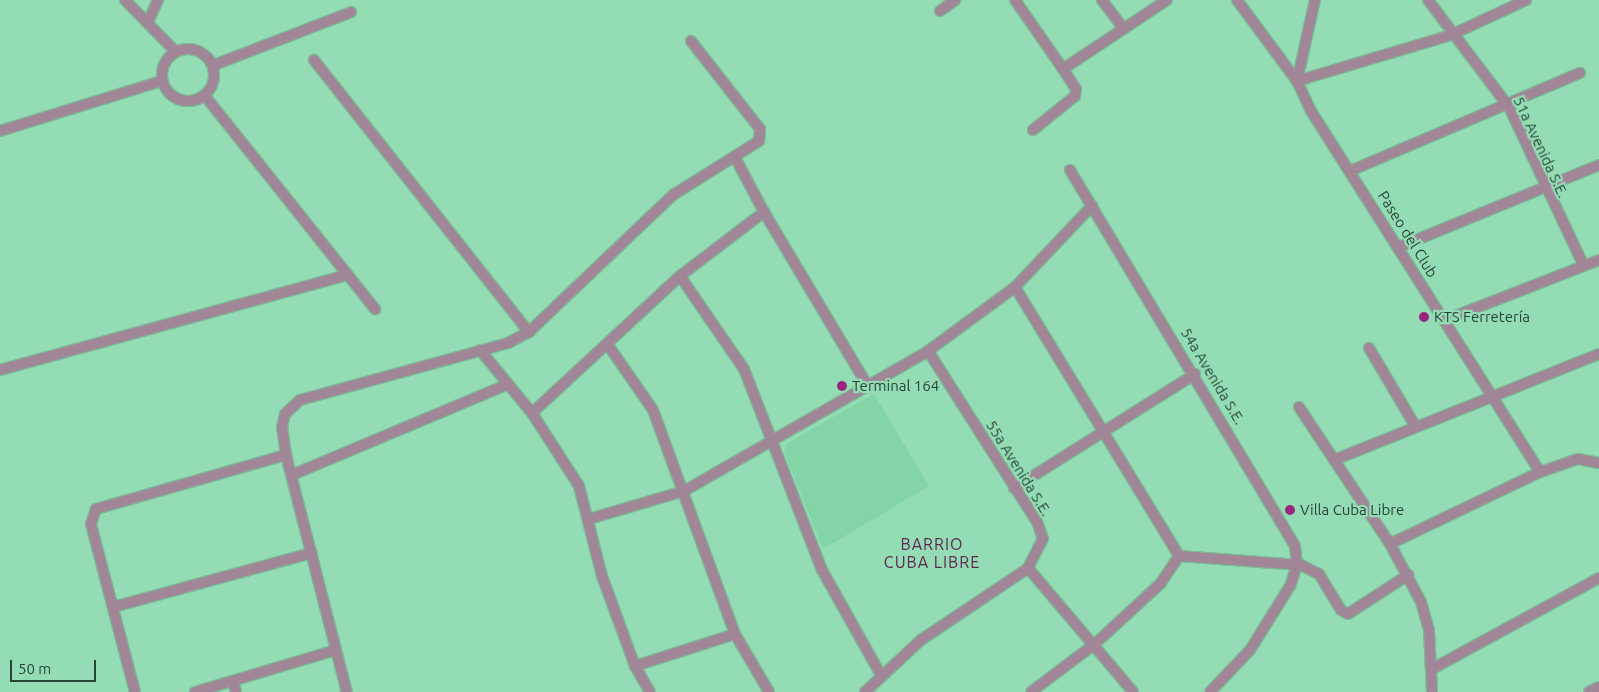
<!DOCTYPE html>
<html>
<head>
<meta charset="utf-8">
<style>
	body { margin:0 }
	#map { position:relative; width:1599px; height:692px; overflow:hidden; background:#94ddb4; font-family:Ubuntu,sans-serif }
	div>[style] { position:absolute }
	.built>* { inset:0; background:#83d4a7 }
	.roads { filter:drop-shadow(1px 0 #7cbb98) drop-shadow(-1px 0 #7cbb98) drop-shadow(0 1px #7cbb98) drop-shadow(0 -1px #7cbb98) }
	.minor>* { height:10px; margin:-5px; padding:0 5px; transform-origin:5px; border-radius:5px; background:#a18698 }
	.minor>.ring { margin:-5px; padding:0; box-sizing:content-box; background:none; border:10px solid #a18698; border-radius:50% }
	.tertiary>* { height:10px; margin:-5px; padding:0 5px; transform-origin:5px; border-radius:5px; background:#a18698 }
	.dots>* { width:14px; height:14px; translate:-50% -50%; box-sizing:border-box; border:2px solid #94ddb4; border-radius:50% }
	span { translate:-50% -50%; white-space:nowrap; text-align:center; line-height:1.15; -webkit-text-stroke:4.5px #94ddb4; paint-order:stroke }
	.street-label { font-size:15px; color:#264434 }
	.poi-label { font-size:15px; color:#264434 }
	.left { translate:0 -50%; text-align:left }
	.neighbourhood-label { font-size:16px; color:#5e254f; letter-spacing:1px }
	.scale { position:absolute; left:10px; top:660px; width:86px; height:22px; box-sizing:border-box; border:2px solid #264434; border-top:0; padding-left:6px; font-size:15px; line-height:18px; white-space:nowrap; color:#264434; -webkit-text-stroke:4px #94ddb4; paint-order:stroke }
</style>
</head>
<body>
<div id="map">
	<div class="built">
		<i style="clip-path:polygon(874px 394px,929px 486px,823px 549px,784px 452px,786px 444px)"></i>
	</div>
	<div class="roads">
		<div class="minor">
			<i style="left:125px;top:0;width:71px;rotate:45.6deg"></i>
			<i style="left:1015px;top:0;width:84px;rotate:55.2deg"></i>
			<i style="left:1102px;top:0;width:35px;rotate:53deg"></i>
			<i style="left:1237px;top:0;width:101px;rotate:53.5deg"></i>
			<i style="left:1297px;top:81px;width:161px;rotate:-16.6deg"></i>
			<i style="left:1451px;top:35px;width:83px;rotate:-25deg"></i>
			<i style="left:1428px;top:0;width:134px;rotate:52.9deg"></i>
			<i style="left:1509px;top:107px;width:174px;rotate:64.8deg"></i>
			<i style="left:940px;top:11px;width:19px;rotate:-36deg"></i>
			<i style="left:149px;top:20px;width:22px;rotate:-66deg"></i>
			<i class="ring" style="left:162px;top:49px;width:42px;height:42px"></i>
			<i style="left:314px;top:60px;width:347px;rotate:51.7deg"></i>
			<i style="left:214px;top:65px;width:147px;rotate:-21.1deg"></i>
			<i style="left:205px;top:96px;width:273px;rotate:51.4deg"></i>
			<i style="left:1033px;top:130px;width:54px;rotate:-39deg"></i>
			<i style="left:1075px;top:96px;width:7px;rotate:-82deg"></i>
			<i style="left:1076px;top:89px;width:24px;rotate:-123deg"></i>
			<i style="left:1063px;top:69px;width:125px;rotate:-33.6deg"></i>
			<i style="left:0;top:131px;width:170px;rotate:-17.2deg"></i>
			<i style="left:736px;top:159px;width:60px;rotate:62.2deg"></i>
			<i style="left:1070px;top:170px;width:438px;rotate:59.1deg"></i>
			<i style="left:1295px;top:546px;width:19px;rotate:84deg"></i>
			<i style="left:1297px;top:565px;width:22px;rotate:108deg"></i>
			<i style="left:1290px;top:586px;width:75px;rotate:122deg"></i>
			<i style="left:1250px;top:650px;width:58px;rotate:133.6deg"></i>
			<i style="left:1350px;top:171px;width:250px;rotate:-23.1deg"></i>
			<i style="left:1399px;top:247px;width:216px;rotate:-22.3deg"></i>
			<i style="left:680px;top:276px;width:113px;rotate:55.5deg"></i>
			<i style="left:744px;top:369px;width:216px;rotate:68.8deg"></i>
			<i style="left:822px;top:570px;width:120px;rotate:60.7deg"></i>
			<i style="left:1015px;top:287px;width:315px;rotate:58.6deg"></i>
			<i style="left:1179px;top:556px;width:32px;rotate:124deg"></i>
			<i style="left:1161px;top:583px;width:88px;rotate:137.3deg"></i>
			<i style="left:1096px;top:643px;width:81px;rotate:143deg"></i>
			<i style="left:1445px;top:320px;width:165px;rotate:-21.3deg"></i>
			<i style="left:608px;top:345px;width:79px;rotate:55.3deg"></i>
			<i style="left:653px;top:410px;width:239px;rotate:69.9deg"></i>
			<i style="left:735px;top:634px;width:67px;rotate:59.6deg"></i>
			<i style="left:1369px;top:348px;width:92px;rotate:59.3deg"></i>
			<i style="left:480px;top:350px;width:82px;rotate:50.5deg"></i>
			<i style="left:532px;top:413px;width:87px;rotate:57.2deg"></i>
			<i style="left:579px;top:486px;width:93px;rotate:75.7deg"></i>
			<i style="left:602px;top:576px;width:96px;rotate:69.9deg"></i>
			<i style="left:635px;top:666px;width:30px;rotate:60deg"></i>
			<i style="left:0;top:370px;width:360px;rotate:-15.3deg"></i>
			<i style="left:1299px;top:407px;width:164px;rotate:56.4deg"></i>
			<i style="left:532px;top:413px;width:202px;rotate:-42.8deg"></i>
			<i style="left:680px;top:276px;width:106px;rotate:-37.3deg"></i>
			<i style="left:764px;top:212px;width:201px;rotate:59.2deg"></i>
			<i style="left:286px;top:455px;width:245px;rotate:75.6deg"></i>
			<i style="left:1334px;top:460px;width:285px;rotate:-21.8deg"></i>
			<i style="left:1540px;top:472px;width:40px;rotate:-18.9deg"></i>
			<i style="left:1578px;top:459px;width:21px;rotate:11deg"></i>
			<i style="left:292px;top:475px;width:234px;rotate:-22.8deg"></i>
			<i style="left:1014px;top:488px;width:214px;rotate:-32.2deg"></i>
			<i style="left:589px;top:519px;width:99px;rotate:-16.4deg"></i>
			<i style="left:684px;top:491px;width:281px;rotate:-29.8deg"></i>
			<i style="left:928px;top:351px;width:108px;rotate:-36.3deg"></i>
			<i style="left:1015px;top:287px;width:112px;rotate:-46.5deg"></i>
			<i style="left:1179px;top:556px;width:122px;rotate:4.2deg"></i>
			<i style="left:1301px;top:565px;width:20px;rotate:27deg"></i>
			<i style="left:1319px;top:574px;width:42px;rotate:58.6deg"></i>
			<i style="left:1341px;top:610px;width:8px;rotate:30deg"></i>
			<i style="left:1348px;top:614px;width:72px;rotate:-33deg"></i>
			<i style="left:1028px;top:568px;width:162px;rotate:49.7deg"></i>
			<i style="left:113px;top:607px;width:206px;rotate:-15.2deg"></i>
			<i style="left:635px;top:666px;width:105px;rotate:-17.7deg"></i>
			<i style="left:1432px;top:669px;width:190px;rotate:-28.6deg"></i>
			<i style="left:233px;top:682px;width:10px;rotate:73deg"></i>
			<i style="left:135px;top:692px;width:174px;rotate:-104.7deg"></i>
			<i style="left:91px;top:524px;width:16px;rotate:-72deg"></i>
			<i style="left:96px;top:509px;width:198px;rotate:-15.9deg"></i>
			<i style="left:286px;top:455px;width:28px;rotate:-98deg"></i>
			<i style="left:282px;top:427px;width:13px;rotate:-77deg"></i>
			<i style="left:285px;top:414px;width:21px;rotate:-43deg"></i>
			<i style="left:300px;top:400px;width:216px;rotate:-15.3deg"></i>
			<i style="left:508px;top:343px;width:24px;rotate:-28deg"></i>
			<i style="left:529px;top:332px;width:199px;rotate:-43.6deg"></i>
			<i style="left:673px;top:195px;width:102px;rotate:-32.1deg"></i>
			<i style="left:759px;top:141px;width:12px;rotate:-85deg"></i>
			<i style="left:760px;top:129px;width:112px;rotate:-128.1deg"></i>
			<i style="left:195px;top:692px;width:147px;rotate:-16.6deg"></i>
			<i style="left:865px;top:692px;width:76px;rotate:-42.9deg"></i>
			<i style="left:921px;top:640px;width:129px;rotate:-33.9deg"></i>
			<i style="left:1028px;top:568px;width:33px;rotate:-63deg"></i>
			<i style="left:1043px;top:539px;width:18px;rotate:-109deg"></i>
			<i style="left:1037px;top:522px;width:203px;rotate:-122.5deg"></i>
			<i style="left:1589px;top:692px;width:11px;rotate:-27deg"></i>
		</div>
		<div class="tertiary">
			<i style="left:1315px;top:0;width:83px;rotate:102.5deg"></i>
			<i style="left:1297px;top:81px;width:33px;rotate:65deg"></i>
			<i style="left:1311px;top:111px;width:428px;rotate:57.6deg"></i>
			<i style="left:1540px;top:472px;width:166px;rotate:154.4deg"></i>
			<i style="left:1390px;top:544px;width:66px;rotate:61.9deg"></i>
			<i style="left:1421px;top:602px;width:29px;rotate:74deg"></i>
			<i style="left:1429px;top:630px;width:62px;rotate:87.2deg"></i>
		</div>
	</div>
	<div class="dots">
		<i style="left:1424px;top:317px;background:#9a2580"></i>
		<i style="left:842px;top:386px;background:#9a2580"></i>
		<i style="left:1290px;top:510px;background:#9a2580"></i>
	</div>
	<div class="street-label">
		<span style="left:1541px;top:147px;rotate:65deg">51a Avenida S.E.</span>
		<span style="left:1408px;top:234px;rotate:58deg">Paseo del Club</span>
		<span style="left:1213px;top:376px;rotate:59deg">54a Avenida S.E.</span>
		<span style="left:1019px;top:468px;rotate:58deg">55a Avenida S.E.</span>
	</div>
	<div class="poi-label">
		<span class="left" style="left:1434px;top:317px">KTS Ferretería</span>
		<span class="left" style="left:852px;top:386px">Terminal 164</span>
		<span class="left" style="left:1300px;top:510px">Villa Cuba Libre</span>
	</div>
	<div class="neighbourhood-label">
		<span style="left:932px;top:553px">BARRIO<br>CUBA LIBRE</span>
	</div>
	<div class="scale">50 m</div>
</div>
</body>
</html>
